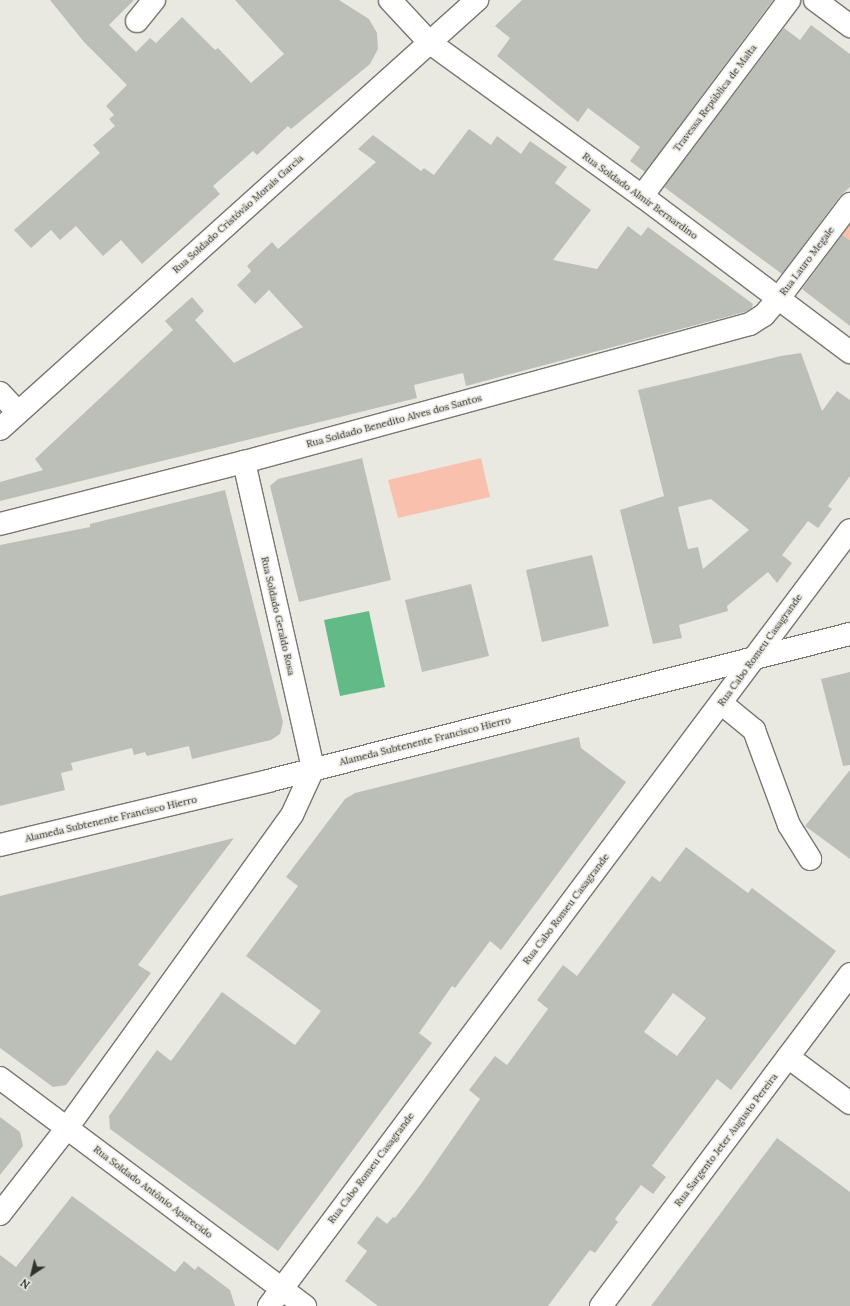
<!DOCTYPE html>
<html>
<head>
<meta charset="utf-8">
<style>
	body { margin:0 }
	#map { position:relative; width:850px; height:1306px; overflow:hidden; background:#eae9e1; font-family:Lora,serif }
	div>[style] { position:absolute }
	.green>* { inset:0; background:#f9c0ae }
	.water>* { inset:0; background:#62bb86 }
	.building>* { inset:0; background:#bcbfb8 }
	.roads { filter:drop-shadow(1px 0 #787770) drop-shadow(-1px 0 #787770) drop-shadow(0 1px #787770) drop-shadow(0 -1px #787770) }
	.minor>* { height:22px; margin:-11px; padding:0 11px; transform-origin:11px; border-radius:11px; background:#fff }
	span { translate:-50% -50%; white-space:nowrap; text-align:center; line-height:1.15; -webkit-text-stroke:3px #eae9e1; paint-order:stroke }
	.street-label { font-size:10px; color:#31302d }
	.north { position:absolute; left:12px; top:1254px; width:40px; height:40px; -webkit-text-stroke:3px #eae9e1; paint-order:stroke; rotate:215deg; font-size:11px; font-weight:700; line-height:16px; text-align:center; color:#31302d }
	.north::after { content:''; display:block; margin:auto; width:14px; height:18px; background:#31302d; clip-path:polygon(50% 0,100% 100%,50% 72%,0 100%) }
</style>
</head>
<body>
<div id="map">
	<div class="green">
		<i style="clip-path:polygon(850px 224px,850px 240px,842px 235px)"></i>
		<i style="clip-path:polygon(481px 458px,490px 497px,398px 518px,388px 480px)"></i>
	</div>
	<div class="water">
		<i style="clip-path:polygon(369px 611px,385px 687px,340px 696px,324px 620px)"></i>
	</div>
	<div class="building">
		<i style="clip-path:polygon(50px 0,134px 0,109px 25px,136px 52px,150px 38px,156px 43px,182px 17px,215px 50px,218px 48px,251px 83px,284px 54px,235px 0,339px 0,369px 19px,377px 33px,378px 49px,370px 64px,291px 129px,288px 126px,257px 155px,253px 151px,213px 186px,220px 194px,142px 264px,121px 240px,103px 256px,76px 226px,60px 240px,51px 230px,31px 248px,14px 230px,100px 153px,93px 145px,115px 126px,109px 119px,114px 115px,106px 106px,127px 85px,84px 42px)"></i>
		<i style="clip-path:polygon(522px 0,773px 0,645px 172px,630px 161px,640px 147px,588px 108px,578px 122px,497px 56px,510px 38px,495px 26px)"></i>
		<i style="clip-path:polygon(811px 25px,850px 54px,850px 187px,840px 196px,782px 274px,664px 187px,784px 28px,800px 40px)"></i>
		<i style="clip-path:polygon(469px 129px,491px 145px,497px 136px,521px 154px,530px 141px,567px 167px,555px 183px,591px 210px,553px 260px,597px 269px,628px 226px,641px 236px,648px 227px,753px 304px,752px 308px,745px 312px,466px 386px,463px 373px,414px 385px,417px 398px,0 501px,0 482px,43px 470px,35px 459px,173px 330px,165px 321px,192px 297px,204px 311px,195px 320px,234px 363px,303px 327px,269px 290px,255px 304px,237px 285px,251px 271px,247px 266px,272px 242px,278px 249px,376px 162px,358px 149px,373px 135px,421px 171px,424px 168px,434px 175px)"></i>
		<i style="clip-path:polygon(842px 235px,850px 240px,850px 326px,802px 289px)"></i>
		<i style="clip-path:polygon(evenodd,801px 353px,822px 411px,837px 391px,850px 400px,850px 476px,828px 506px,832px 509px,818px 528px,808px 521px,782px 555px,792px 563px,777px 583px,768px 572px,727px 606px,728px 611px,679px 625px,682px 638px,653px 644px,620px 510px,664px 496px,638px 390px,781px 356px,801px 353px,711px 499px,749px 530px,703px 569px,698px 547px,688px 549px,678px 507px,711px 499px)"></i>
		<i style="clip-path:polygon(362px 458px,391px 580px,299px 602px,270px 486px,278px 479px)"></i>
		<i style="clip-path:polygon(225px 490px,283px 722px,280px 734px,271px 740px,192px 759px,189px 746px,147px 756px,145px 752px,134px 755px,132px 748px,71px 763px,73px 770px,61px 773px,65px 790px,0 806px,0 545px,90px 527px,90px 524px)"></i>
		<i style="clip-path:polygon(592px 555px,609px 626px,542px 642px,526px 570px)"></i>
		<i style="clip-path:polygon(471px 584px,489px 656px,422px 672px,405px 600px)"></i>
		<i style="clip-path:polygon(850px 672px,850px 765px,843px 766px,821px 679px)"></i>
		<i style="clip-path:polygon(579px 737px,581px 748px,626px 782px,501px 950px,490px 941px,455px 988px,452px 986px,419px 1033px,432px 1043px,278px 1251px,110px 1129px,109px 1116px,157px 1050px,171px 1061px,222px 992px,295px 1045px,321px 1011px,246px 956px,298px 886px,286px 877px,345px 799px,355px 793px)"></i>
		<i style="clip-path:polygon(850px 770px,850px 859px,805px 826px)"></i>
		<i style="clip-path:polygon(234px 838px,138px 965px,151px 973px,66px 1085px,53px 1087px,0 1048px,0 896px)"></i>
		<i style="clip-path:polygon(evenodd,686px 847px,748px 893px,752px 888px,836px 951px,731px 1090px,717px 1079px,652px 1166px,666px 1177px,653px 1194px,641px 1185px,615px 1219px,618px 1222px,595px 1253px,590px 1250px,548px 1306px,378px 1306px,345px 1281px,367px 1251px,357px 1243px,377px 1216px,387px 1224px,393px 1217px,395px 1218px,421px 1184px,480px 1099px,469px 1090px,495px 1056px,507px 1065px,548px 1009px,537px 1000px,563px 965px,577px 976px,652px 876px,660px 882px,686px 847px,673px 993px,706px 1018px,677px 1056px,644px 1032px,673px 993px)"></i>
		<i style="clip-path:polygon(0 1117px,20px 1132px,23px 1146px,0 1175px)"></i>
		<i style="clip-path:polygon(777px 1138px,850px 1192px,850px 1306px,651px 1306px)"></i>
		<i style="clip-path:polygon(72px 1196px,175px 1272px,184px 1261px,195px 1270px,198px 1266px,230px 1290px,235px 1306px,0 1306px,0 1255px,16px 1267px)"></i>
	</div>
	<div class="roads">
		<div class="minor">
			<i style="left:390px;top:0;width:57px;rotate:47.1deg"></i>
			<i style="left:429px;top:42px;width:263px;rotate:35.9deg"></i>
			<i style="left:642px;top:196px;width:260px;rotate:36.9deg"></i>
			<i style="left:815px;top:0;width:44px;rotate:36.6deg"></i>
			<i style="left:137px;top:21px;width:27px;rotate:-51deg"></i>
			<i style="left:642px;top:196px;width:245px;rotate:-53.1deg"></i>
			<i style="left:0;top:393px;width:26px;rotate:47deg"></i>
			<i style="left:0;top:429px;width:642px;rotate:-41.97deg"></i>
			<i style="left:244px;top:462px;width:315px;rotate:77.3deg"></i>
			<i style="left:0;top:524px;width:252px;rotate:-14.3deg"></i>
			<i style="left:244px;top:462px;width:524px;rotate:-15.26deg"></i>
			<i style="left:750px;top:324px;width:17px;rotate:-33deg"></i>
			<i style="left:764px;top:315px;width:23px;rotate:-49deg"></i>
			<i style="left:779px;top:298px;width:118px;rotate:-52.9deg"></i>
			<i style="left:721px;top:703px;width:43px;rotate:39.3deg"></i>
			<i style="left:754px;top:730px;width:101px;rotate:69.8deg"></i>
			<i style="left:789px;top:825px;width:40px;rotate:58deg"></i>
			<i style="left:0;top:845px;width:276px;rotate:-13.4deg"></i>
			<i style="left:268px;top:781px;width:600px;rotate:-14.18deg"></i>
			<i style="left:788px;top:1057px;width:77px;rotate:36.6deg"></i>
			<i style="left:0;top:1078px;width:381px;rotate:36.8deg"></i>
			<i style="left:0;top:1214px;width:109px;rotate:-52.1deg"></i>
			<i style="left:67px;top:1128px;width:385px;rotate:-54.3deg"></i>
			<i style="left:292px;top:815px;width:51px;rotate:-65.5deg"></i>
			<i style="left:269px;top:1306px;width:969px;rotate:-53.18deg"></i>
			<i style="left:601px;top:1306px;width:415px;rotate:-53.1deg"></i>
		</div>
	</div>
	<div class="street-label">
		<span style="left:715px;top:98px;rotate:-53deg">Travessa República de Malta</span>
		<span style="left:640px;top:196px;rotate:36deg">Rua Soldado Almir Bernardino</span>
		<span style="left:238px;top:214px;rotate:-42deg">Rua Soldado Cristóvão Morais Garcia</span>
		<span style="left:807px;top:261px;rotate:-53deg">Rua Lauro Megale</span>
		<span style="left:394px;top:421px;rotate:-15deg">Rua Soldado Benedito Alves dos Santos</span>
		<span style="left:278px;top:616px;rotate:77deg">Rua Soldado Geraldo Rosa</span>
		<span style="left:760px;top:650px;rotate:-54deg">Rua Cabo Romeu Casagrande</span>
		<span style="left:425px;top:741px;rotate:-14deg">Alameda Subtenente Francisco Hierro</span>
		<span style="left:111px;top:819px;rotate:-13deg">Alameda Subtenente Francisco Hierro</span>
		<span style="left:566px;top:909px;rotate:-53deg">Rua Cabo Romeu Casagrande</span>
		<span style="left:726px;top:1140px;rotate:-53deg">Rua Sargento Jeter Augusto Pereira</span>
		<span style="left:371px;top:1168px;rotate:-53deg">Rua Cabo Romeu Casagrande</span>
		<span style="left:153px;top:1192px;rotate:37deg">Rua Soldado Antônio Aparecido</span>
	</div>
	<div class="north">N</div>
</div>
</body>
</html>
